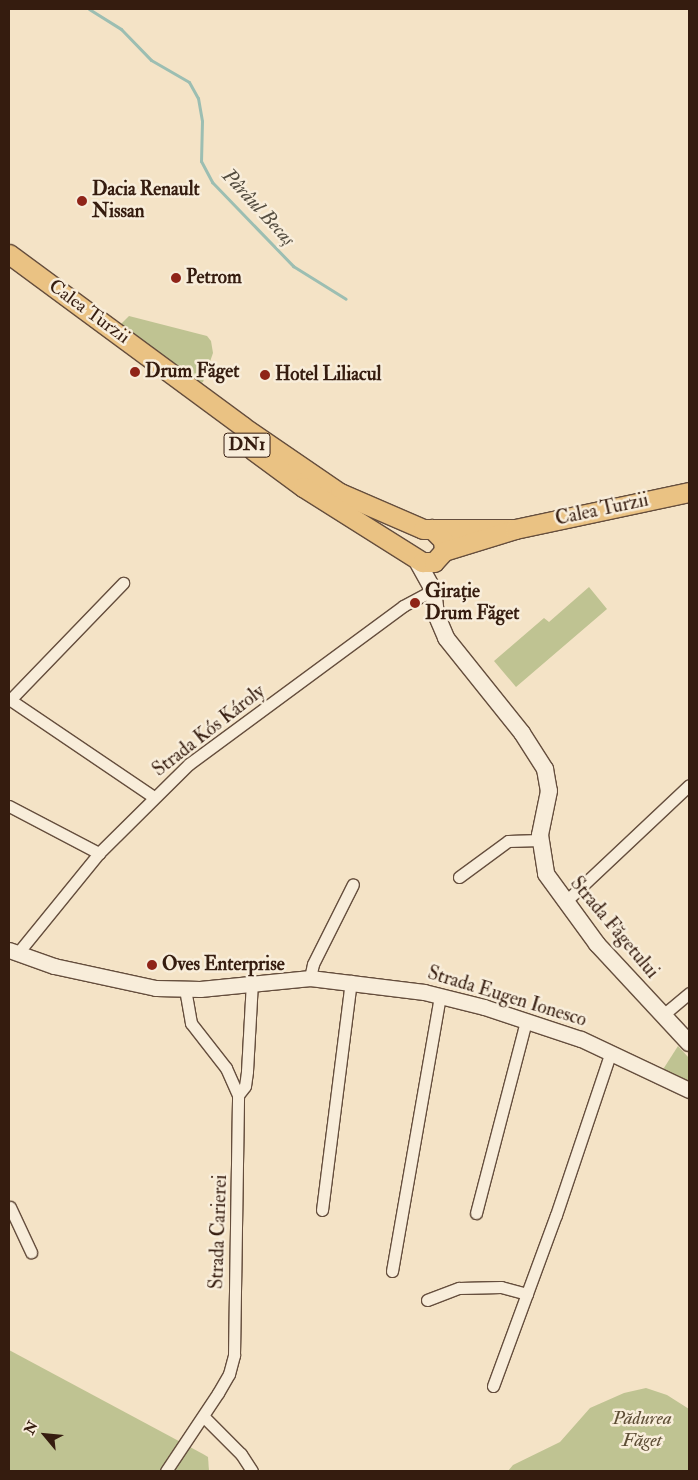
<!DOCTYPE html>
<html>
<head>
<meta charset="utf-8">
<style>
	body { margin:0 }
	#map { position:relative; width:698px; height:1480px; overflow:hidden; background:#f4e3c6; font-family:"IM FELL Double Pica",serif }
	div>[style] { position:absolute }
	.green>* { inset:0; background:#bfc392 }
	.stream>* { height:3px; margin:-1.5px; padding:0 1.5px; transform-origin:1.5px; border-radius:1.5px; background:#9cbeb2 }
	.roads { filter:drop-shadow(1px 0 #654e3d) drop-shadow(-1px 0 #654e3d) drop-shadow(0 1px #654e3d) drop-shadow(0 -1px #654e3d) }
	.minor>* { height:11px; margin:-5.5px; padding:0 5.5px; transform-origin:5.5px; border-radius:5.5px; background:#f8edda }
	.tertiary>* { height:15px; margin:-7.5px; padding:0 7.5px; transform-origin:7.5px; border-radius:7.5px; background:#f8edda }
	.secondary>* { height:16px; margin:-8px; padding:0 8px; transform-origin:8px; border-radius:8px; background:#f8edda }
	.primary>* { height:19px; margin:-9.5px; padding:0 9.5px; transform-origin:9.5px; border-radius:9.5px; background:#eac283 }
	.dots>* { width:14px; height:14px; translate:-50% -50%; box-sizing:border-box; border:2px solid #f8edda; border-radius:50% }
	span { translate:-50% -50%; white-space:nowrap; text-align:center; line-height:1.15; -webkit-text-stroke:5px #f8edda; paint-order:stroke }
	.shield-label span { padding:1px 4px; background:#f8edda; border:1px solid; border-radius:4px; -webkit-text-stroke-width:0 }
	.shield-label { font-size:18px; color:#351c0f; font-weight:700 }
	.poi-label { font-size:19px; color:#351c0f; font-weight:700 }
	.left { translate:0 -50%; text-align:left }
	.street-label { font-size:19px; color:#351c0f }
	.park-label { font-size:19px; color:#5e4e36; font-style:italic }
	.water-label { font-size:20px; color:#544d40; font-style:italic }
	.frame { position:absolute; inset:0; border:10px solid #351c0f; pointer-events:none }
	.north { position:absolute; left:20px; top:1410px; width:50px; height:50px; -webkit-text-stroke:4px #f8edda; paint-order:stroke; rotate:298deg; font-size:14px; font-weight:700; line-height:20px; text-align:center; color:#351c0f }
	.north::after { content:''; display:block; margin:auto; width:18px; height:22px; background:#351c0f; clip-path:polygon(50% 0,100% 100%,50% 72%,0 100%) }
</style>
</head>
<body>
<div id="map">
	<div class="green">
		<i style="clip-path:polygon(129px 316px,207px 336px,211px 341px,213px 353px,203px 382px,200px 384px,121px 328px,121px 324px)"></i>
		<i style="clip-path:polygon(589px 587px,607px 609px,516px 687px,494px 661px,544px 618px,549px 622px)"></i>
		<i style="clip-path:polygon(678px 1046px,689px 1058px,689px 1087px,662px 1071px)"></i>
		<i style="clip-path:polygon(9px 1350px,203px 1454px,208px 1457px,209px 1471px,9px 1471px)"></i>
		<i style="clip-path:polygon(646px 1388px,667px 1395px,689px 1409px,689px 1471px,508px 1471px,513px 1465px,560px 1442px,590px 1408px,624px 1393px)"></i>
	</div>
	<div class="stream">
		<i style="left:89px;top:9px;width:38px;rotate:32deg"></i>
		<i style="left:121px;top:29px;width:43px;rotate:45.9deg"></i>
		<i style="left:151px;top:60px;width:44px;rotate:30.1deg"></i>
		<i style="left:189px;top:82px;width:18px;rotate:61deg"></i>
		<i style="left:198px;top:98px;width:23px;rotate:80deg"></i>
		<i style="left:202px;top:121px;width:40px;rotate:91.4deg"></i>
		<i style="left:201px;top:161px;width:24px;rotate:62deg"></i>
		<i style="left:212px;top:182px;width:117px;rotate:46deg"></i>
		<i style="left:293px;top:266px;width:62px;rotate:31.9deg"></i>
	</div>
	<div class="roads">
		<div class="minor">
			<i style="left:9px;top:699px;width:175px;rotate:34.1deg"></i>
			<i style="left:10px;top:700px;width:163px;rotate:-46deg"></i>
			<i style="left:9px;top:806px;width:102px;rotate:27.6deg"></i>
			<i style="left:459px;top:877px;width:61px;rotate:-36.3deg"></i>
			<i style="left:508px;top:841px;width:32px;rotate:-2deg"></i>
			<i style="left:565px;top:902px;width:170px;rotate:-43.3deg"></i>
			<i style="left:17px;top:954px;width:130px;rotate:-50.9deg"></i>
			<i style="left:99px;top:853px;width:127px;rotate:-44.7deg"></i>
			<i style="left:189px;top:764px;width:266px;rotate:-36.4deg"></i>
			<i style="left:403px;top:606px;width:34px;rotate:-28deg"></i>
			<i style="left:310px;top:978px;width:14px;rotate:-78deg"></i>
			<i style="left:313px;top:964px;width:89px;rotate:-63.4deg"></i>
			<i style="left:663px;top:1015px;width:34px;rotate:-40deg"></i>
			<i style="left:238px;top:1095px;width:11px;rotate:-52deg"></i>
			<i style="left:245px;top:1086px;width:15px;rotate:-82deg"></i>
			<i style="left:247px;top:1071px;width:89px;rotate:-86.8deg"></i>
			<i style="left:10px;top:1207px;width:50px;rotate:65deg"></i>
			<i style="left:322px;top:1210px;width:231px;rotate:-82.8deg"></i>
			<i style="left:476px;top:1213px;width:198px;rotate:-75.4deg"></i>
			<i style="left:392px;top:1271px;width:280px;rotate:-80.1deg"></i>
			<i style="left:427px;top:1300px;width:34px;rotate:-21deg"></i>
			<i style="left:459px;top:1288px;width:42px;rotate:-1.4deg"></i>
			<i style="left:501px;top:1287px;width:27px;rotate:15deg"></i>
			<i style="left:493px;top:1386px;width:182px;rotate:-69.8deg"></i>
			<i style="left:556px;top:1215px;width:172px;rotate:-71.4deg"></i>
			<i style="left:204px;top:1417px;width:52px;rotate:45deg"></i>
			<i style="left:241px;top:1454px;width:20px;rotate:57deg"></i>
			<i style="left:166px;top:1471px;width:94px;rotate:-56.3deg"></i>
			<i style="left:218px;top:1393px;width:22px;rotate:-60deg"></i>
			<i style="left:229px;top:1374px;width:20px;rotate:-75deg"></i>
			<i style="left:234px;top:1355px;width:260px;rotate:-89.1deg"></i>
			<i style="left:238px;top:1095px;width:30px;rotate:-114deg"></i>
			<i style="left:226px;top:1068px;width:57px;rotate:-127.9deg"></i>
			<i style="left:191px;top:1023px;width:34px;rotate:-100deg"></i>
		</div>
		<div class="tertiary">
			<i style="left:9px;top:950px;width:48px;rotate:19.6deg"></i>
			<i style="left:54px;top:966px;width:104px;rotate:12.2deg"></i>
			<i style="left:156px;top:988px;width:44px;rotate:1.3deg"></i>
			<i style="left:200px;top:989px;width:111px;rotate:-5.7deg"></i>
			<i style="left:310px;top:978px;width:115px;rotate:7deg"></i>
			<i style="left:424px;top:992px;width:62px;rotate:14deg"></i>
			<i style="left:484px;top:1007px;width:102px;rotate:18.3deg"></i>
			<i style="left:581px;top:1039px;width:119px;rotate:25.3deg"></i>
		</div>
		<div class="secondary">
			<i style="left:416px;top:559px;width:35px;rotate:61deg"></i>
			<i style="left:433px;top:590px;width:24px;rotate:83deg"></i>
			<i style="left:436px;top:614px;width:26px;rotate:67deg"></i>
			<i style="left:446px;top:638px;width:122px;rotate:51.3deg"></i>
			<i style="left:522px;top:733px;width:43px;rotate:57.4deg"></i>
			<i style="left:545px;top:769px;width:22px;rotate:80deg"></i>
			<i style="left:549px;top:791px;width:45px;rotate:101.6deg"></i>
			<i style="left:540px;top:835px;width:39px;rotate:81deg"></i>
			<i style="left:546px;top:874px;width:87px;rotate:53.9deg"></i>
			<i style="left:597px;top:944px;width:135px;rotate:47.1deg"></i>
		</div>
		<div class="primary">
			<i style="left:9px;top:254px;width:290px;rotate:36.4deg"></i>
			<i style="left:242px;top:426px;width:119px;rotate:34.4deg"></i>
			<i style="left:340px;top:493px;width:90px;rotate:23.4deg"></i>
			<i style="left:423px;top:529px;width:92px"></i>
			<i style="left:253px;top:450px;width:62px;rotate:36.5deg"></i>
			<i style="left:303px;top:487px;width:141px;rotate:32.2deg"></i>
			<i style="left:422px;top:562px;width:12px"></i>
			<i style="left:434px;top:562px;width:15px;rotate:-48deg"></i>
			<i style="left:444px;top:551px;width:11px;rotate:-95deg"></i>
			<i style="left:443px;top:540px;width:16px;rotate:-135deg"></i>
			<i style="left:444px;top:551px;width:74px;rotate:-17.2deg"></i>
			<i style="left:515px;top:529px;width:178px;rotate:-12deg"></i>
		</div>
	</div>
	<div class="dots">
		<i style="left:82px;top:201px;background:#8f2418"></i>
		<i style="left:176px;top:278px;background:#8f2418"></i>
		<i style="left:135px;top:372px;background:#8f2418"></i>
		<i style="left:265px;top:375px;background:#8f2418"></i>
		<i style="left:415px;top:603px;background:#8f2418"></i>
		<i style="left:152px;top:965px;background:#8f2418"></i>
	</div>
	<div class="shield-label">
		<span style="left:247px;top:445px">DN1</span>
	</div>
	<div class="poi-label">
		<span class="left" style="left:92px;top:201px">Dacia Renault<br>Nissan</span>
		<span class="left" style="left:186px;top:278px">Petrom</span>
		<span class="left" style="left:145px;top:372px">Drum Făget</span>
		<span class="left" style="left:275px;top:375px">Hotel Liliacul</span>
		<span class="left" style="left:425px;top:603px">Girație<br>Drum Făget</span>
		<span class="left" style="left:162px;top:965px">Oves Enterprise</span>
	</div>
	<div class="street-label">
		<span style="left:89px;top:312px;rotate:36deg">Calea Turzii</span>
		<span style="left:602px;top:510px;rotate:-12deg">Calea Turzii</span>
		<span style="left:209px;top:731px;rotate:-38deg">Strada Kós Károly</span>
		<span style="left:614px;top:928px;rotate:50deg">Strada Făgetului</span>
		<span style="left:507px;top:997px;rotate:17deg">Strada Eugen Ionesco</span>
		<span style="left:219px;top:1232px;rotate:-88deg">Strada Carierei</span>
	</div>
	<div class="park-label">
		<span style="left:642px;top:1430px">Pădurea<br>Făget</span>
	</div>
	<div class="water-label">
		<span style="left:259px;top:207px;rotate:47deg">Pârâul Becaș</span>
	</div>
	<div class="frame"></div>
	<div class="north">N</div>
</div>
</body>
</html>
